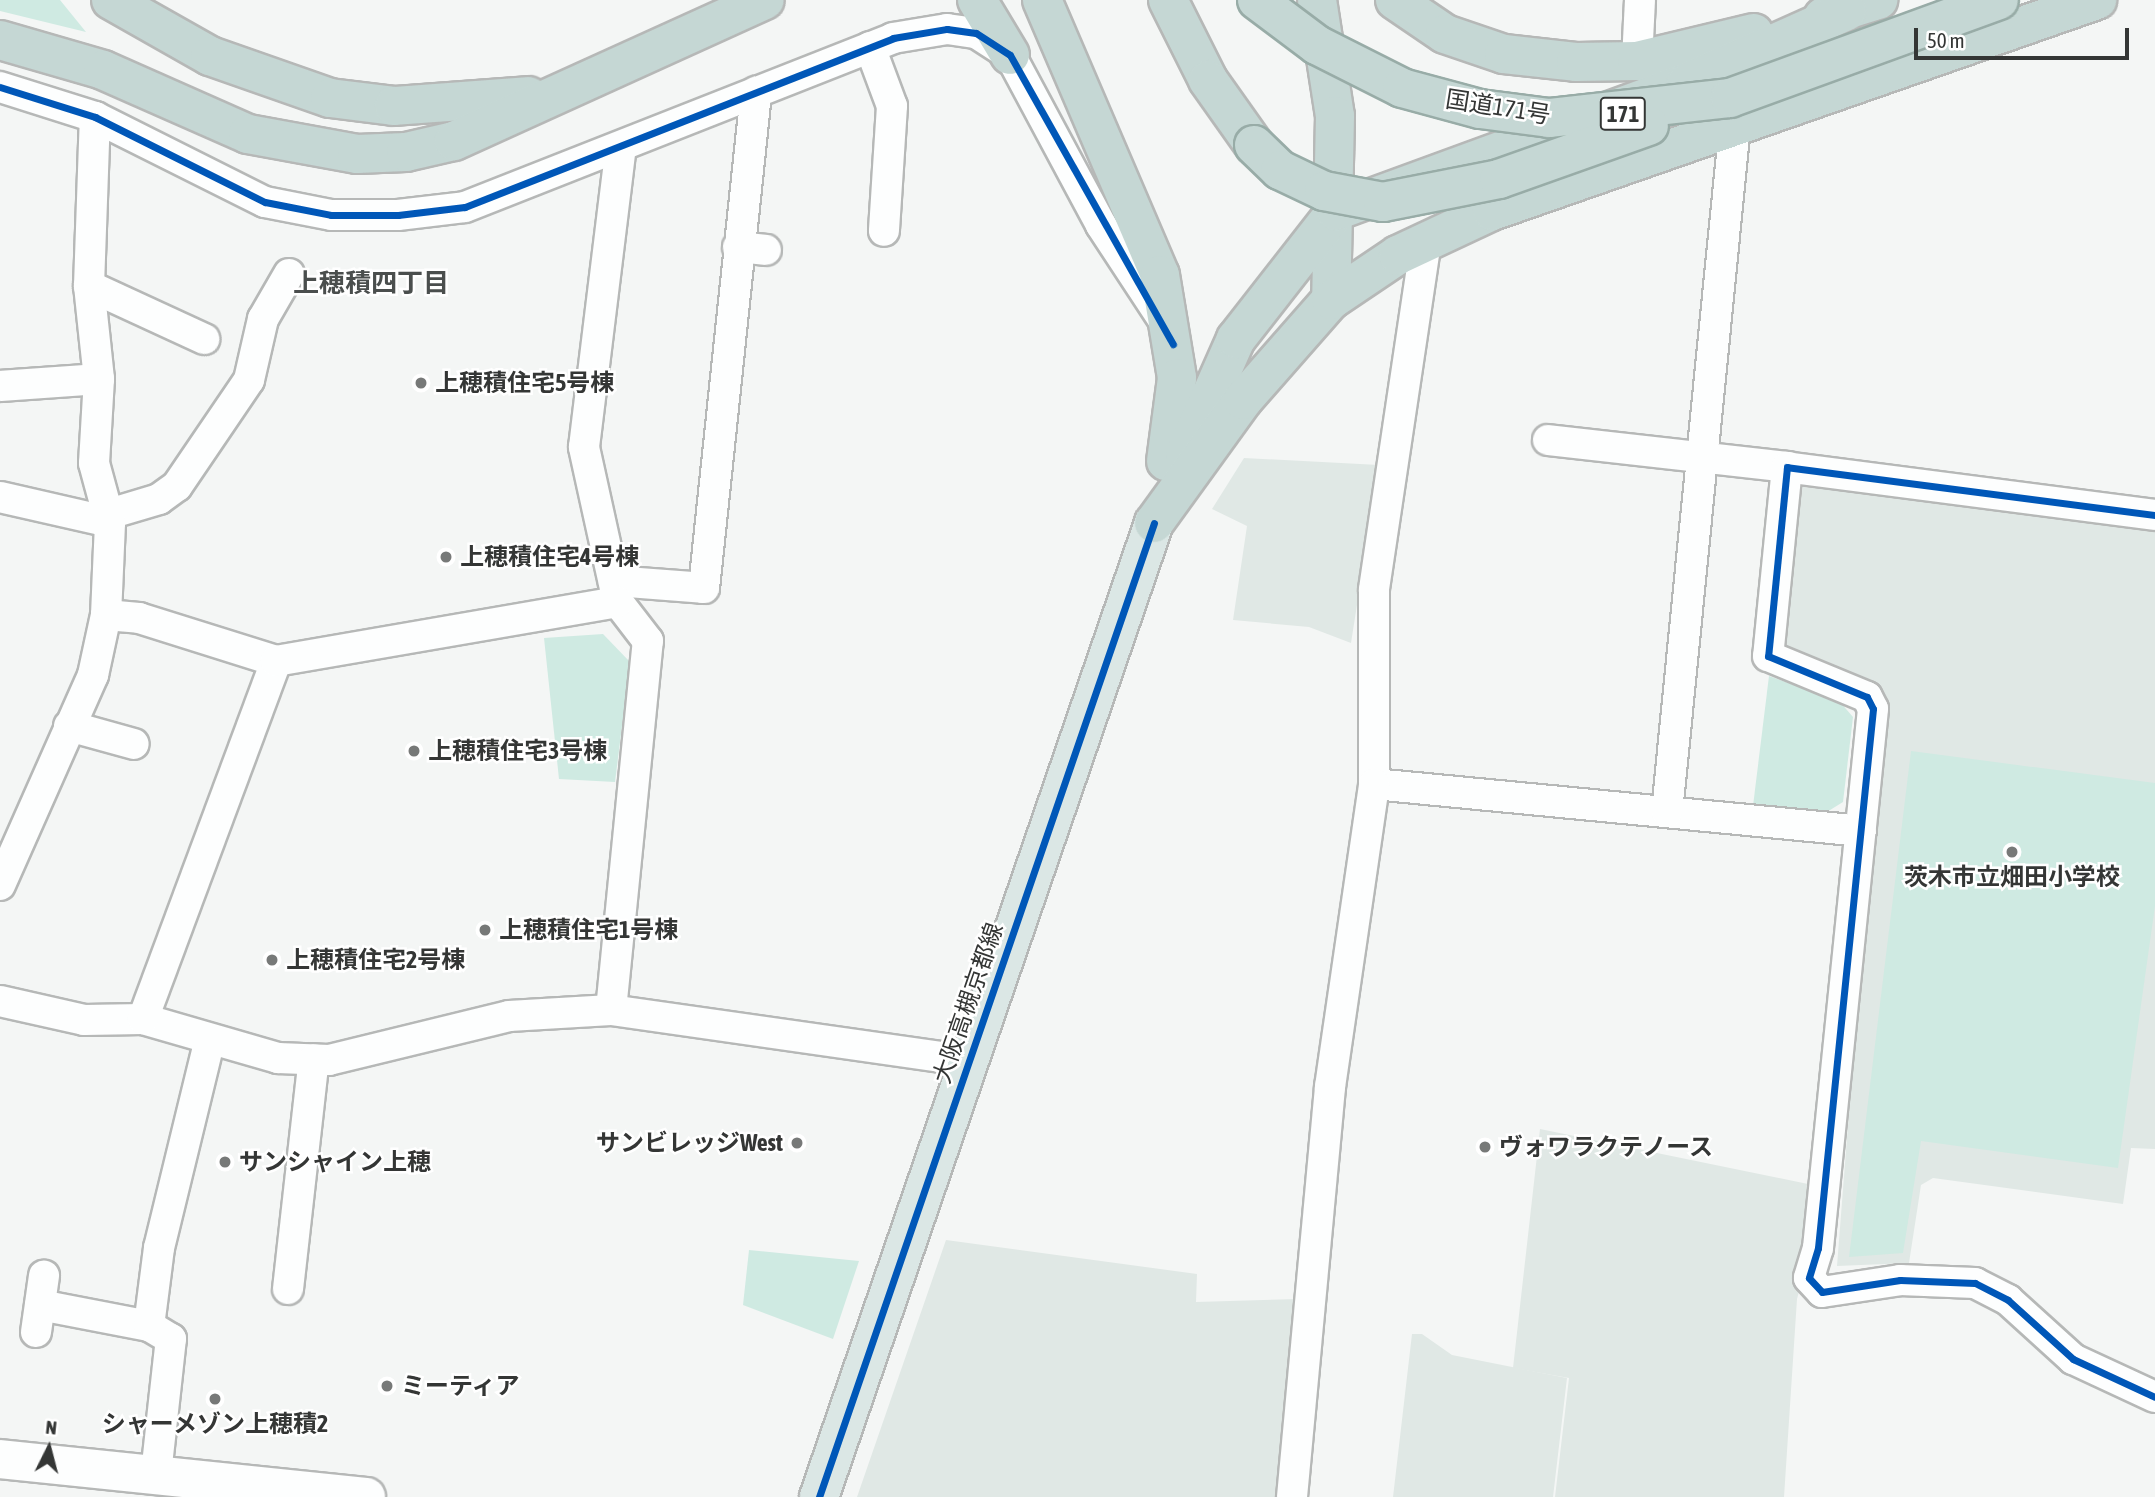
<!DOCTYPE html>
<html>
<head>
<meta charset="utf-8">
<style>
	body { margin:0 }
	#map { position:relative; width:2155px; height:1497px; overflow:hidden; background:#f4f6f5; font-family:"Asap Condensed","Noto Sans JP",sans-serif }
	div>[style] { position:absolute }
	.built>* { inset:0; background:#e0e8e5 }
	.green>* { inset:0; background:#cfeae2 }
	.roads { filter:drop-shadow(2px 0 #b6b8b7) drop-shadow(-2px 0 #b6b8b7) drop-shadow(0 2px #b6b8b7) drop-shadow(0 -2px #b6b8b7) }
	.street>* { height:30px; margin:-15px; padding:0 15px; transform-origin:15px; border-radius:15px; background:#fdfefe }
	.secondary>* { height:38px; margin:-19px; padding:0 19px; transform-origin:19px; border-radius:19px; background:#fdfefe }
	.primary>* { height:38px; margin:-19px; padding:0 19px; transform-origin:19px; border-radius:19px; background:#dbe7e5 }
	.highway>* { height:38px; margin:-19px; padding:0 19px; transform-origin:19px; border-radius:19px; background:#c5d7d4 }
	.bridges { filter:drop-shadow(2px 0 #98aca7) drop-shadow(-2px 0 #98aca7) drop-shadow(0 2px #98aca7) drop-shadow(0 -2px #98aca7) }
	.highway-bridge>* { height:38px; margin:-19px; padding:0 19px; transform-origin:19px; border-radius:19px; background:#c5d7d4 }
	.cycleway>* { height:7px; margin:-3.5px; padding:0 3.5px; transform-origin:3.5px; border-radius:3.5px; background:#0057b8 }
	.dots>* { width:19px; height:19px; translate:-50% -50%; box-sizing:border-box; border:4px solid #fff; border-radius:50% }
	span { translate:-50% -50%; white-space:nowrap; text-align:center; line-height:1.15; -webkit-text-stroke:5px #fff; paint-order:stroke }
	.shield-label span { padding:2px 5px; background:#fff; border:2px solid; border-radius:5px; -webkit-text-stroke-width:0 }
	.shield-label { font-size:23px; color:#343635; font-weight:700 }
	.street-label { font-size:24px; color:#343635 }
	.poi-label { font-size:24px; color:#343635; font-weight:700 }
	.left { translate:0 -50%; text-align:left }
	.right { translate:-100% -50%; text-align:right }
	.neighbourhood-label { font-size:26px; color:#4a4e4d; font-weight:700 }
	.north { position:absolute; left:14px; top:1413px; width:70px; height:70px; -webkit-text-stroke:5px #fff; paint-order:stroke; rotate:6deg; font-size:19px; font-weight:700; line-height:28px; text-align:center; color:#343635 }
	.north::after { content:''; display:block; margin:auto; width:24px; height:32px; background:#343635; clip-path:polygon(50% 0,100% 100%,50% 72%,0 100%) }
	.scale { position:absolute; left:1914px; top:28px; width:215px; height:32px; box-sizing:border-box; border:4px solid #343635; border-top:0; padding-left:9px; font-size:21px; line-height:24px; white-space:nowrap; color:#343635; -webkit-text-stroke:5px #fff; paint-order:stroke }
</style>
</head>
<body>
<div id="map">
	<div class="built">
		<i style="clip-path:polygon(1244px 458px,1379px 465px,1351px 643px,1309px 627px,1233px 620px,1247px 526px,1212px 509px)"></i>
		<i style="clip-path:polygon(1810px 478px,2155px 523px,2155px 1149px,2131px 1148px,2123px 1204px,1933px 1178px,1921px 1185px,1909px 1263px,1837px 1266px,1881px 703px,1780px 649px,1797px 486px)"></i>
		<i style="clip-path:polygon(1540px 1129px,1808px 1184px,1816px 1228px,1797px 1299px,1784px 1497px,1555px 1497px,1569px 1378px,1513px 1368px)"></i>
		<i style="clip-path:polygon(946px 1240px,1197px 1274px,1196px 1302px,1298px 1299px,1282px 1497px,857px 1497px)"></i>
		<i style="clip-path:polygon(1412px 1334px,1422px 1334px,1452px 1355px,1567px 1378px,1553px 1497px,1393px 1497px)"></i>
	</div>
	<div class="green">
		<i style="clip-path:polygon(0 0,60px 0,86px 32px,0 11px)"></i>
		<i style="clip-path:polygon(603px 634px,630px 662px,615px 782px,559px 779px,544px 638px)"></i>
		<i style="clip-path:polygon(1769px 676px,1840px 702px,1853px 717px,1843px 802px,1822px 815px,1753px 806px)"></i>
		<i style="clip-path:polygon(1911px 751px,2155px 783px,2155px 906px,2118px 1168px,1921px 1141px,1903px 1253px,1849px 1257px)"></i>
		<i style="clip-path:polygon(749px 1250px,859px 1261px,833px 1339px,743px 1305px)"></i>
	</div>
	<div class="roads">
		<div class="street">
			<i style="left:870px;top:47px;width:63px;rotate:69.6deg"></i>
			<i style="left:892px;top:106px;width:125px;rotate:93.7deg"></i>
			<i style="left:1637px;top:61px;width:61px;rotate:-87.2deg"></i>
			<i style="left:0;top:87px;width:100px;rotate:17.5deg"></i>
			<i style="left:95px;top:117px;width:190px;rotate:26.6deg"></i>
			<i style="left:265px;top:202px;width:67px;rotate:11.1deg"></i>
			<i style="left:331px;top:215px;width:67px"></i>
			<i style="left:398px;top:215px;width:67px;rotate:-6.8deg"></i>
			<i style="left:465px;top:207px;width:460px;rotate:-21.5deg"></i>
			<i style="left:893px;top:38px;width:55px;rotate:-9.5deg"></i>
			<i style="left:947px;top:29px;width:29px;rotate:8deg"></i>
			<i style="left:976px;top:33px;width:40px;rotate:32.9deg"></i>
			<i style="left:1010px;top:55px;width:193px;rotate:61.8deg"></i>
			<i style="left:1101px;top:225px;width:111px;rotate:56.7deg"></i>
			<i style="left:1426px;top:241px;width:353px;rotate:98.5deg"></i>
			<i style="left:1374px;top:590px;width:194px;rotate:90deg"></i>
			<i style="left:1374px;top:784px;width:489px;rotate:5.5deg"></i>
			<i style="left:738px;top:247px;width:28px;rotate:6deg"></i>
			<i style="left:89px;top:286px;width:127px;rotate:24.7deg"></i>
			<i style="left:0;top:386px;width:99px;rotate:-4deg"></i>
			<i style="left:1548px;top:440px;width:241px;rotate:6.4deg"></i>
			<i style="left:0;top:497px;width:113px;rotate:12.8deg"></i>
			<i style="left:109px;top:514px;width:52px;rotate:-16.7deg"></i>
			<i style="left:159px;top:499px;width:22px;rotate:-36deg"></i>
			<i style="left:177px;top:486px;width:128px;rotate:-55.8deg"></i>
			<i style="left:249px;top:380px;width:63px;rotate:-77.1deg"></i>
			<i style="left:263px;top:319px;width:52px;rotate:-60deg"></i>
			<i style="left:2155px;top:515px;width:371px;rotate:-172.6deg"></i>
			<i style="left:1787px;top:467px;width:190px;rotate:95.7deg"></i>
			<i style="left:1768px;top:656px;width:107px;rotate:22.5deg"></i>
			<i style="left:1867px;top:697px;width:13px;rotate:63deg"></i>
			<i style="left:1873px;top:709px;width:542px;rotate:95.83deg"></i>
			<i style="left:1818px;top:1248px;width:31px;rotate:107deg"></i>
			<i style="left:1809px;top:1278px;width:19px;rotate:47deg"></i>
			<i style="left:1822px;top:1292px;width:79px;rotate:-8.7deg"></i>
			<i style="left:1900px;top:1280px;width:75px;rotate:2.3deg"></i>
			<i style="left:1975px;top:1283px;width:37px;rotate:27deg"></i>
			<i style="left:2008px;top:1300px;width:88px;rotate:42.2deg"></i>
			<i style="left:2073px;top:1359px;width:90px;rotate:24.9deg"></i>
			<i style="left:614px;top:581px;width:90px;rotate:4.4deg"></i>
			<i style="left:704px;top:588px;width:499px;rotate:-84deg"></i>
			<i style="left:106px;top:615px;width:33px;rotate:5deg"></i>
			<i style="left:139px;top:618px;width:144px;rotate:17.4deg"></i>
			<i style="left:69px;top:726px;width:67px;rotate:15.5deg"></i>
			<i style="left:1667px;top:812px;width:690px;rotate:-84.35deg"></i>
			<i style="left:0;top:885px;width:230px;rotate:-66.1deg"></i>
			<i style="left:93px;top:675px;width:61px;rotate:-77.8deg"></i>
			<i style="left:106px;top:615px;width:93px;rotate:-87.5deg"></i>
			<i style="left:110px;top:522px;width:61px;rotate:-105.2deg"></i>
			<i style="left:94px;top:463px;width:84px;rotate:-86.6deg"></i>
			<i style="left:99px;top:379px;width:94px;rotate:-96.1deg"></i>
			<i style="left:89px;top:286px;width:169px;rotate:-88deg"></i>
			<i style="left:0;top:1001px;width:86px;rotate:12.7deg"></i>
			<i style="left:84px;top:1020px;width:59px;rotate:-1deg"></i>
			<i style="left:143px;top:1019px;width:141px;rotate:16.1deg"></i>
			<i style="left:278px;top:1058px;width:51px;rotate:2.2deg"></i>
			<i style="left:329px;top:1060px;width:185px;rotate:-13.7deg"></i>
			<i style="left:509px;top:1016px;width:102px;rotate:-3.4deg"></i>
			<i style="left:611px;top:1010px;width:361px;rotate:8.1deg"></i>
			<i style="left:611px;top:1010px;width:371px;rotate:-84.3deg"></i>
			<i style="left:648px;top:641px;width:49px;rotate:-127.6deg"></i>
			<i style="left:618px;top:602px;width:159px;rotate:-102.4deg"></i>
			<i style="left:584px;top:447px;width:302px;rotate:-83deg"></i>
			<i style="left:143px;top:1019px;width:382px;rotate:-69.6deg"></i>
			<i style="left:276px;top:661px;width:347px;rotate:-9.8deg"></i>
			<i style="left:288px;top:1289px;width:231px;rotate:-83.6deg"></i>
			<i style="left:40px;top:1305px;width:111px;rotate:10.9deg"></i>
			<i style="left:36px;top:1332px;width:57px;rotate:-81.9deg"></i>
			<i style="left:156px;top:1474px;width:136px;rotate:-83.7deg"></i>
			<i style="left:171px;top:1339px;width:26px;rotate:-149deg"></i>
			<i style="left:149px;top:1326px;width:79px;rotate:-82.7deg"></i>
			<i style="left:159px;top:1248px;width:211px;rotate:-76.3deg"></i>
			<i style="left:1292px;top:1497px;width:412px;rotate:-84.7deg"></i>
			<i style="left:1330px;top:1087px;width:306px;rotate:-81.7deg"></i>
		</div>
		<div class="secondary">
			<i style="left:0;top:1459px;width:368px;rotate:5.9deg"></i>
		</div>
		<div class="primary">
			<i style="left:819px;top:1497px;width:1030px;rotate:-71.02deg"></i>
		</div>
		<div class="highway">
			<i style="left:111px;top:0;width:114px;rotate:29.5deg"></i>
			<i style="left:210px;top:56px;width:127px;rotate:19.3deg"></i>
			<i style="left:330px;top:98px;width:64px;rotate:7.1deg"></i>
			<i style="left:394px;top:106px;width:135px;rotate:-4.2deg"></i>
			<i style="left:977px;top:0;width:64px;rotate:59deg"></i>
			<i style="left:1042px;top:0;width:299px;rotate:66.8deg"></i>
			<i style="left:1160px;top:275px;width:104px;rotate:80.6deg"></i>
			<i style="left:1177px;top:378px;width:84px;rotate:97.5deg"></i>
			<i style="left:1168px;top:0;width:89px;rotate:63.4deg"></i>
			<i style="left:1208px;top:80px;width:80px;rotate:54.7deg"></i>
			<i style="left:1317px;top:0;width:117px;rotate:81.2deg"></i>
			<i style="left:1335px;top:116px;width:184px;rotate:91.2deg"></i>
			<i style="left:1395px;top:0;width:60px;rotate:34.2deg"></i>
			<i style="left:1445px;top:34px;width:62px;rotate:18.7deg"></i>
			<i style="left:1504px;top:54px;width:72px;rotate:6.3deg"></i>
			<i style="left:1576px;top:62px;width:61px;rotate:-0.9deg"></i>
			<i style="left:1637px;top:61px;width:120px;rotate:-13.5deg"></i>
			<i style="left:1823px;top:17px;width:58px;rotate:-17.2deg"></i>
			<i style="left:0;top:40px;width:107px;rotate:16.2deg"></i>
			<i style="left:103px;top:70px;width:158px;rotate:23.8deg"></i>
			<i style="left:248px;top:134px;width:111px;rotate:10.4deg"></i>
			<i style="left:357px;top:154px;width:49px;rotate:-2.3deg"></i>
			<i style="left:406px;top:152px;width:49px;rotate:-12.9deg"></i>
			<i style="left:454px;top:141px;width:341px;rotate:-24.4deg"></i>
			<i style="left:1185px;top:454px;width:126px;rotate:-66.1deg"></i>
			<i style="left:1236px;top:339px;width:162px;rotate:-52deg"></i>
			<i style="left:1336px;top:211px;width:373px;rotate:-20.1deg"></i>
			<i style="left:1686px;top:83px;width:176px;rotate:-24.1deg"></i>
			<i style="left:1154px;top:523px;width:152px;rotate:-54.1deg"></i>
			<i style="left:1243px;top:400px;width:133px;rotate:-48.7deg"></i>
			<i style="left:1331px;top:300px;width:81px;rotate:-33.9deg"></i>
			<i style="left:1398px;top:255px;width:104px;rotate:-25.1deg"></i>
			<i style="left:1492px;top:211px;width:641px;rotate:-19.23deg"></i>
		</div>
	</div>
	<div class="bridges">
		<div class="highway-bridge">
			<i style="left:1257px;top:0;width:75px;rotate:36.9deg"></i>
			<i style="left:1317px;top:45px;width:95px;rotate:26.8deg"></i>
			<i style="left:1402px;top:88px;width:81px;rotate:15.1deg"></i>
			<i style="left:1480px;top:109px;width:70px;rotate:7.4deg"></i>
			<i style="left:1549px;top:118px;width:182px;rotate:-6.3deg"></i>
			<i style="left:1730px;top:98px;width:286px;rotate:-20deg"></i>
			<i style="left:1254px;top:145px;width:36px;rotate:44deg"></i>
			<i style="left:1280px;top:170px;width:49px;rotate:25.5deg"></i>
			<i style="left:1324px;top:191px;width:60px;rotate:10.6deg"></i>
			<i style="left:1383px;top:202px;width:118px;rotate:-11.2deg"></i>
			<i style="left:1499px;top:179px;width:159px;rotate:-19.5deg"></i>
		</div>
	</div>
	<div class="cycleway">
		<i style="left:0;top:87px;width:100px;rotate:17.5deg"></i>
		<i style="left:95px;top:117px;width:190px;rotate:26.6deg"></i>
		<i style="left:265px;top:202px;width:67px;rotate:11.1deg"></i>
		<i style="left:331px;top:215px;width:67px"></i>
		<i style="left:398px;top:215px;width:67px;rotate:-6.8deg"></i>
		<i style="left:465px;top:207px;width:460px;rotate:-21.5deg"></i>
		<i style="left:893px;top:38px;width:55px;rotate:-9.5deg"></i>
		<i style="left:947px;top:29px;width:29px;rotate:8deg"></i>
		<i style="left:976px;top:33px;width:40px;rotate:32.9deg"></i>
		<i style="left:1010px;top:55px;width:332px;rotate:60.6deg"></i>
		<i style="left:2155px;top:515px;width:371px;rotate:-172.6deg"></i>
		<i style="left:1787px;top:467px;width:190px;rotate:95.7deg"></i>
		<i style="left:1768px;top:656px;width:107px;rotate:22.5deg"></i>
		<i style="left:1867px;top:697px;width:13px;rotate:63deg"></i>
		<i style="left:1873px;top:709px;width:542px;rotate:95.83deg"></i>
		<i style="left:1818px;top:1248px;width:31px;rotate:107deg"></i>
		<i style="left:1809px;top:1278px;width:19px;rotate:47deg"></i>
		<i style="left:1822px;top:1292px;width:79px;rotate:-8.7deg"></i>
		<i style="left:1900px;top:1280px;width:75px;rotate:2.3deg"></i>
		<i style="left:1975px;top:1283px;width:37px;rotate:27deg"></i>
		<i style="left:2008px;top:1300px;width:88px;rotate:42.2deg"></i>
		<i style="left:2073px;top:1359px;width:90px;rotate:24.9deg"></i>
		<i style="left:819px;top:1497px;width:1030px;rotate:-71.02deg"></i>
	</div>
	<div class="dots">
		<i style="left:421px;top:383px;background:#777978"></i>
		<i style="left:446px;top:557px;background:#777978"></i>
		<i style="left:414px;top:751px;background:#777978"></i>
		<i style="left:2012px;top:852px;background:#777978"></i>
		<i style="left:485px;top:930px;background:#777978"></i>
		<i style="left:272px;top:960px;background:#777978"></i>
		<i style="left:797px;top:1143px;background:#777978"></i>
		<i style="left:1485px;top:1147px;background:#777978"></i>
		<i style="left:225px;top:1162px;background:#777978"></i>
		<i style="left:387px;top:1386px;background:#777978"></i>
		<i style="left:215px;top:1399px;background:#777978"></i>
	</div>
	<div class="shield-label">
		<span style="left:1623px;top:114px">171</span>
	</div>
	<div class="street-label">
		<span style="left:1498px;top:107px;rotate:9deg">国道171号</span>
		<span style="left:968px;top:1003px;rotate:-71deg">大阪高槻京都線</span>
	</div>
	<div class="poi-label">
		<span class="left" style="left:435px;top:383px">上穂積住宅5号棟</span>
		<span class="left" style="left:460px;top:557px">上穂積住宅4号棟</span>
		<span class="left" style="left:428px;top:751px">上穂積住宅3号棟</span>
		<span style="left:2012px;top:877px">茨木市立畑田小学校</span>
		<span class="left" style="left:499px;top:930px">上穂積住宅1号棟</span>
		<span class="left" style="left:286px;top:960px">上穂積住宅2号棟</span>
		<span class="right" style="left:783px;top:1143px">サンビレッジWest</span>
		<span class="left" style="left:1499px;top:1147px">ヴォワラクテノース</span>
		<span class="left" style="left:239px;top:1162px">サンシャイン上穂</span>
		<span class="left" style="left:401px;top:1386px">ミーティア</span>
		<span style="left:215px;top:1424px">シャーメゾン上穂積2</span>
	</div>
	<div class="neighbourhood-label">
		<span style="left:371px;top:284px">上穂積四丁目</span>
	</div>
	<div class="north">N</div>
	<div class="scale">50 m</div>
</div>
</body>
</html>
